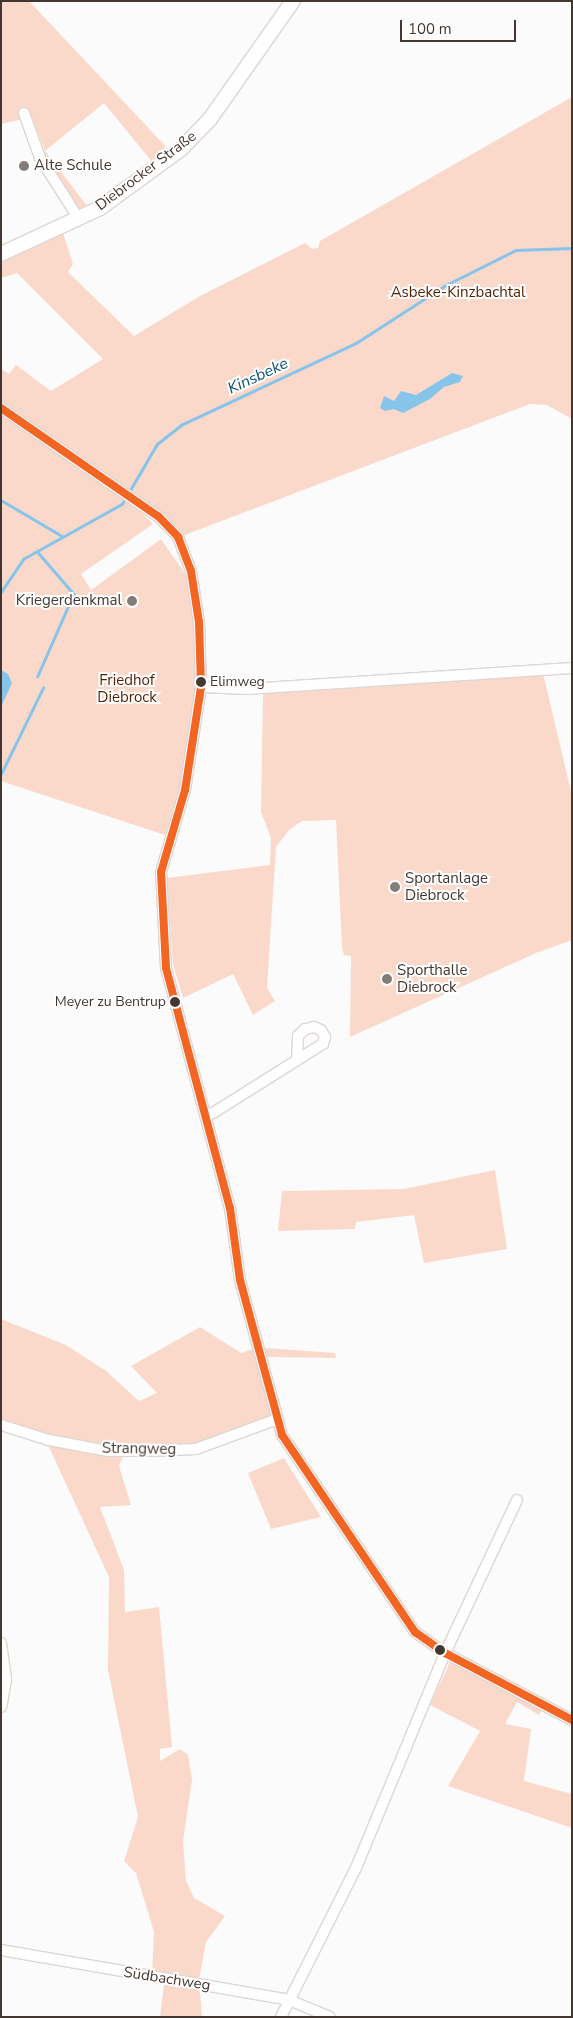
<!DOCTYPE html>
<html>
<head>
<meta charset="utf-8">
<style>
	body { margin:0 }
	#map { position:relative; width:573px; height:2018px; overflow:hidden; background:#fbfbfb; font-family:"Nunito Sans",sans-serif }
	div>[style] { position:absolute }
	.green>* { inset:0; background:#fad9cb }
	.water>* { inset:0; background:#87c4ea }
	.stream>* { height:2.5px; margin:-1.25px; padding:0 1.25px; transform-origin:1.25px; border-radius:1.25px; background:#87c4ea }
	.roads { filter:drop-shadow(1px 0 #ddd6d3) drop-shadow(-1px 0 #ddd6d3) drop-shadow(0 1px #ddd6d3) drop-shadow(0 -1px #ddd6d3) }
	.minor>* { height:10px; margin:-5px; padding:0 5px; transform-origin:5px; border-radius:5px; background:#fefefe }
	.major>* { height:14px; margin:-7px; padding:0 7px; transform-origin:7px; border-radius:7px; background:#fefefe }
	.bus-1>* { height:8px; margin:-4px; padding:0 4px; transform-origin:4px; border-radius:4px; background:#f26522 }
	.dots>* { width:14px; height:14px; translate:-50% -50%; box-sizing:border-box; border:2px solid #fff; border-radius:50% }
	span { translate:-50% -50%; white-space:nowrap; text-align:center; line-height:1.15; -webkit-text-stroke:4px #fff; paint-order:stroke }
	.bus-label { font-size:14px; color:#443731 }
	.left { translate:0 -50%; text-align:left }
	.right { translate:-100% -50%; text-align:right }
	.poi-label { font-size:15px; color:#443731 }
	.street-label { font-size:15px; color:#443731 }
	.park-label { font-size:15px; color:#531f00 }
	.water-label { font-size:16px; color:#0d5376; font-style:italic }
	.frame { position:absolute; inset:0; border:2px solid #443731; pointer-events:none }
	.scale { position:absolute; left:400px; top:20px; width:116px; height:22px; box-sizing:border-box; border:2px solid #443731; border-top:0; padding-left:6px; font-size:15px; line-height:18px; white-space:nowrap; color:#443731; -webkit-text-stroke:4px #fff; paint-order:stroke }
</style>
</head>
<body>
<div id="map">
	<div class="green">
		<i style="clip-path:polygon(1px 1px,29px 1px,169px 150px,153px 163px,104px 103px,45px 151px,88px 207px,80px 212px,41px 151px,45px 151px,32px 117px,1px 124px)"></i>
		<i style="clip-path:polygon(572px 97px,572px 419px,547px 405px,530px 404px,182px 536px,177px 526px,130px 490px,126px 498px,153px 524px,81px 574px,91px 590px,161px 539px,186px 575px,192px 595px,199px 660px,198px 693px,181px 786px,165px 835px,1px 781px,1px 411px,19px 415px,1px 403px,1px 369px,9px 374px,16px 365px,51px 391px,103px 359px,17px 273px,1px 278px,1px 262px,63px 233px,73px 264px,68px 272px,134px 336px,200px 296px,305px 243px,312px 249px,318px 248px,320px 241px)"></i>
		<i style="clip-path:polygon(543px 673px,572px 796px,572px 940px,536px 953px,350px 1037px,351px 956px,344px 955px,342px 947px,336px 820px,302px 821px,289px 830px,276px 847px,267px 988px,275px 1001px,253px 1015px,233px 974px,183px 998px,173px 964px,167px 878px,270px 865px,271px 838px,261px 812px,263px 692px)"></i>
		<i style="clip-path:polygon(495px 1170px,507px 1249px,424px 1263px,414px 1215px,356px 1222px,355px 1229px,278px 1231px,282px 1191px,404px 1189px)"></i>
		<i style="clip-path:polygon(1px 1319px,66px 1345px,106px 1371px,139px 1401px,157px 1393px,131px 1366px,200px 1327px,241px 1353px,255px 1348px,273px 1418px,193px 1446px,108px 1456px,123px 1456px,119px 1466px,131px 1505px,100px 1507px,124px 1570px,125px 1612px,159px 1607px,172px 1747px,160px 1749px,160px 1761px,180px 1749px,188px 1755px,192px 1779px,183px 1841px,186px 1881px,194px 1898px,225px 1916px,206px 1942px,199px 1980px,202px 2017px,160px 2017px,164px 1984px,152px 1974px,154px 1932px,136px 1873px,124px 1861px,138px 1817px,108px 1670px,109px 1577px,49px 1447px,1px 1428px)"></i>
		<i style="clip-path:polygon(265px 1348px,335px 1353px,336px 1358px,267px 1357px)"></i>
		<i style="clip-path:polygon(284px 1458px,321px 1517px,271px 1529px,248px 1473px)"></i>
		<i style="clip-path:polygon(450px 1662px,542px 1710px,539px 1715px,517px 1702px,505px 1724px,531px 1729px,524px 1781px,572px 1794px,572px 1828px,448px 1786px,480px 1731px,430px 1705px)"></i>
	</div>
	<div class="water">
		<i style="clip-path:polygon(452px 373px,463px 376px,460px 382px,444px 387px,430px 399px,403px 413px,394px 409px,385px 411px,380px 408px,384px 396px,394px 401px,401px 391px,416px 395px)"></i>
		<i style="clip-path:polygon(1px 670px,8px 674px,12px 683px,1px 707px)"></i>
	</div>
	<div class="stream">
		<i style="left:129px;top:492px;width:56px;rotate:-59.7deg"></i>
		<i style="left:157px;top:444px;width:31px;rotate:-38deg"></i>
		<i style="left:181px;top:425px;width:193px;rotate:-25.1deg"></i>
		<i style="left:356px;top:343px;width:105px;rotate:-32.9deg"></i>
		<i style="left:444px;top:286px;width:80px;rotate:-26.6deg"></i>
		<i style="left:516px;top:250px;width:56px;rotate:-2deg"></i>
		<i style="left:1px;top:500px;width:71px;rotate:30.5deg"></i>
		<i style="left:37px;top:551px;width:57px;rotate:49.3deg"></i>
		<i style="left:74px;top:594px;width:90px;rotate:113.7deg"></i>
		<i style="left:1px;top:592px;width:40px;rotate:-56deg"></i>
		<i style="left:23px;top:559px;width:113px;rotate:-29.1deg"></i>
		<i style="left:122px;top:504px;width:8px;rotate:-60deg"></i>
		<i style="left:1px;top:774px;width:96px;rotate:-64deg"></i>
	</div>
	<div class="roads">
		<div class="minor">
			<i style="left:24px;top:113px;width:48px;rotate:70.4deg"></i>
			<i style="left:40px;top:158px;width:72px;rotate:57.4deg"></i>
			<i style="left:1px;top:408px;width:192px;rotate:34.6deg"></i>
			<i style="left:159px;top:517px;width:28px;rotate:46deg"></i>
			<i style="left:178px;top:537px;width:36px;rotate:69deg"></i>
			<i style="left:191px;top:571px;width:52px;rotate:81.1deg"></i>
			<i style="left:199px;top:622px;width:65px;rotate:88.2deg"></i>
			<i style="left:201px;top:687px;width:104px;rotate:98.8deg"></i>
			<i style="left:185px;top:790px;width:85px;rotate:106.3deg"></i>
			<i style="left:161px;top:872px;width:96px;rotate:87deg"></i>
			<i style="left:166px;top:968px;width:248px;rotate:75.1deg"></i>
			<i style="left:230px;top:1208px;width:73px;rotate:82.1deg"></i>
			<i style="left:240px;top:1280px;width:161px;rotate:74.8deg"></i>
			<i style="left:282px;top:1435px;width:238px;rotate:56deg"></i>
			<i style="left:415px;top:1632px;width:37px;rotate:35deg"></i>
			<i style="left:445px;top:1653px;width:144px;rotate:27.8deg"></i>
			<i style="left:201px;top:687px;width:46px;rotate:2.5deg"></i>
			<i style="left:247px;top:689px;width:326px;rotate:-3.7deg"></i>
			<i style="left:206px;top:1115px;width:7px;rotate:-16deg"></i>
			<i style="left:213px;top:1113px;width:99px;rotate:-32.2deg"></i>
			<i style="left:297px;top:1060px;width:31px;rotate:-32deg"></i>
			<i style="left:323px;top:1044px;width:7px;rotate:-74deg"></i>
			<i style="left:325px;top:1037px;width:8px;rotate:-120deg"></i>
			<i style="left:321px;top:1030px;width:8px;rotate:-157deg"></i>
			<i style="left:314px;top:1027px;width:9px;rotate:167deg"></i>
			<i style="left:305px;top:1029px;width:10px;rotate:135deg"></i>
			<i style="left:298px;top:1036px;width:24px;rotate:92deg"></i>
			<i style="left:1px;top:1425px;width:50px;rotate:17.4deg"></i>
			<i style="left:49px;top:1440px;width:60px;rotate:10.6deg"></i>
			<i style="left:108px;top:1451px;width:40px"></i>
			<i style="left:148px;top:1451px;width:48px;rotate:-2.4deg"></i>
			<i style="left:196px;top:1449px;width:84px;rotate:-20.2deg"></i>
			<i style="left:1px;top:1643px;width:37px;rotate:82deg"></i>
			<i style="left:6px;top:1680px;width:27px;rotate:100deg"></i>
			<i style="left:1px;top:1950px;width:292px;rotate:9.8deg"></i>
			<i style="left:289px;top:2000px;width:44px;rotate:22.5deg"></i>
			<i style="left:281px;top:2017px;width:167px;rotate:-63.3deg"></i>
			<i style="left:356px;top:1868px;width:233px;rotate:-67.5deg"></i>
			<i style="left:445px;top:1653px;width:169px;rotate:-64.8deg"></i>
		</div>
		<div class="major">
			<i style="left:1px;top:254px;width:109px;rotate:-24.9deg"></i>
			<i style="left:100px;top:208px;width:100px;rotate:-36.1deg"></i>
			<i style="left:181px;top:149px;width:42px;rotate:-46deg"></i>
			<i style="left:210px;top:119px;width:144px;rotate:-54.9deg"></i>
		</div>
	</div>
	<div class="bus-1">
		<i style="left:1px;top:408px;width:192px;rotate:34.6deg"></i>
		<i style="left:159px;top:517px;width:28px;rotate:46deg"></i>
		<i style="left:178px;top:537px;width:36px;rotate:69deg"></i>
		<i style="left:191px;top:571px;width:52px;rotate:81.1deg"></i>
		<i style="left:199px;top:622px;width:65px;rotate:88.2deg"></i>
		<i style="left:201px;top:687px;width:104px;rotate:98.8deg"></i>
		<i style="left:185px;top:790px;width:85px;rotate:106.3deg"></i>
		<i style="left:161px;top:872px;width:96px;rotate:87deg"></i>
		<i style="left:166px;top:968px;width:248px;rotate:75.1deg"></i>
		<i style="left:230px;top:1208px;width:73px;rotate:82.1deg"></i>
		<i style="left:240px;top:1280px;width:161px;rotate:74.8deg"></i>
		<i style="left:282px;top:1435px;width:238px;rotate:56deg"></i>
		<i style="left:415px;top:1632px;width:37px;rotate:35deg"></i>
		<i style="left:445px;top:1653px;width:144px;rotate:27.8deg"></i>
	</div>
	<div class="dots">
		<i style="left:24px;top:166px;background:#847c78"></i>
		<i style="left:132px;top:601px;background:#847c78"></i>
		<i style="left:201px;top:682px;background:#443731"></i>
		<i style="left:395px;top:887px;background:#847c78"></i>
		<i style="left:387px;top:979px;background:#847c78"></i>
		<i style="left:175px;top:1002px;background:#443731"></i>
		<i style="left:440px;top:1650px;background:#443731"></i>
	</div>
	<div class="bus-label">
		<span class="left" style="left:210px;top:682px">Elimweg</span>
		<span class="right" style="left:166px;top:1002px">Meyer zu Bentrup</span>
	</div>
	<div class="poi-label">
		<span class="left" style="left:34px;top:166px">Alte Schule</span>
		<span class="right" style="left:122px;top:601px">Kriegerdenkmal</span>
		<span class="left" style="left:405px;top:887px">Sportanlage<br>Diebrock</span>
		<span class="left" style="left:397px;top:979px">Sporthalle<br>Diebrock</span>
	</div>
	<div class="street-label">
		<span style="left:146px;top:171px;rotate:-37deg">Diebrocker Straße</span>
		<span style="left:139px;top:1449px;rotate:1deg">Strangweg</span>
		<span style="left:167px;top:1979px;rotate:9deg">Südbachweg</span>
	</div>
	<div class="park-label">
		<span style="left:458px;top:293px">Asbeke-Kinzbachtal</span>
		<span style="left:127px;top:689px">Friedhof<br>Diebrock</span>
	</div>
	<div class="water-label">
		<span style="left:258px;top:376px;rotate:-25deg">Kinsbeke</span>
	</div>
	<div class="frame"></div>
	<div class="scale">100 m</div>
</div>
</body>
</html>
